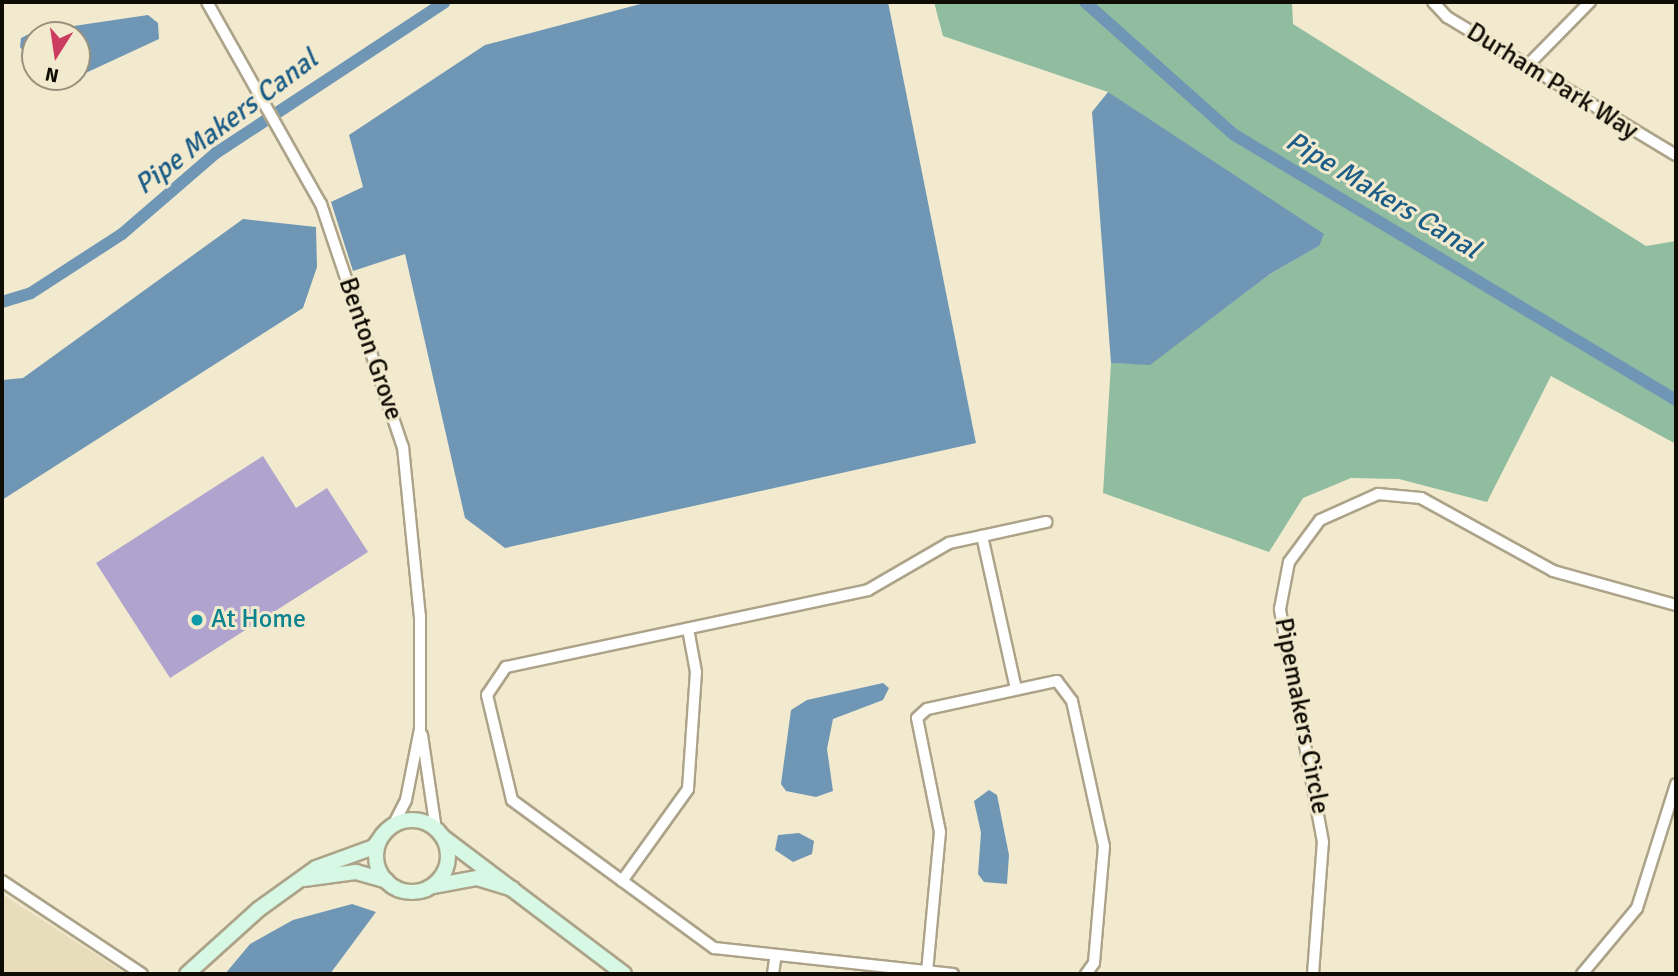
<!DOCTYPE html>
<html>
<head>
<meta charset="utf-8">
<style>
	body { margin:0 }
	#map { position:relative; width:1678px; height:976px; overflow:hidden; background:#f2eace; font-family:Signika,sans-serif }
	div>[style] { position:absolute }
	.built>* { inset:0; background:#e8ddba }
	.forest>* { inset:0; background:#90bc9f }
	.water>* { inset:0; background:#6f97b5 }
	.canal>* { height:12px; margin:-6px; padding:0 6px; transform-origin:6px; border-radius:6px; background:#6f97b5 }
	.building>* { inset:0; background:#b0a3ce }
	.roads { filter:drop-shadow(2px 0 #aca389) drop-shadow(-2px 0 #aca389) drop-shadow(0 2px #aca389) drop-shadow(0 -2px #aca389) }
	.street>* { height:10px; margin:-5px; padding:0 5px; transform-origin:5px; border-radius:5px; background:#fff }
	.secondary>* { height:14px; margin:-7px; padding:0 7px; transform-origin:7px; border-radius:7px; background:#d6f8e5 }
	.secondary>.ring { margin:-7px; padding:0; box-sizing:content-box; background:none; border:14px solid #d6f8e5; border-radius:50% }
	.dots>* { width:19px; height:19px; translate:-50% -50%; box-sizing:border-box; border:4px solid #f2eace; border-radius:50% }
	span { translate:-50% -50%; white-space:nowrap; text-align:center; line-height:1.15; -webkit-text-stroke:6px #f2eace; paint-order:stroke }
	.street-label { font-size:26px; color:#0f0c04 }
	.culture-label { font-size:26px; color:#0d838f }
	.left { translate:0 -50%; text-align:left }
	.water-label { font-size:28px; color:#1c5d87; font-style:italic }
	.frame { position:absolute; inset:0; border:4px solid #0f0c04; pointer-events:none }
	.north { position:absolute; left:21px; top:21px; width:70px; height:70px; box-sizing:border-box; background:#f2eace; border:2px solid #97917d; border-radius:50%; rotate:192deg; font-size:19px; font-weight:700; line-height:28px; text-align:center; color:#0f0c04 }
	.north::after { content:''; display:block; margin:auto; width:24px; height:32px; background:#cd3d5f; clip-path:polygon(50% 0,100% 100%,50% 72%,0 100%) }
</style>
</head>
<body>
<div id="map">
	<div class="built">
		<i style="clip-path:polygon(2px 894px,126px 974px,2px 974px)"></i>
	</div>
	<div class="forest">
		<i style="clip-path:polygon(934px 2px,1292px 2px,1293px 24px,1646px 246px,1676px 241px,1676px 444px,1551px 376px,1487px 502px,1399px 479px,1351px 478px,1303px 498px,1269px 552px,1103px 493px,1111px 363px,1150px 364px,1270px 274px,1319px 246px,1108px 92px,943px 36px)"></i>
	</div>
	<div class="water">
		<i style="clip-path:polygon(648px 2px,888px 2px,976px 443px,505px 548px,465px 518px,405px 254px,353px 271px,331px 202px,363px 187px,349px 135px,485px 45px)"></i>
		<i style="clip-path:polygon(148px 15px,158px 23px,159px 39px,77px 77px,77px 35px,35px 35px,35px 66px,20px 47px,21px 38px,33px 32px)"></i>
		<i style="clip-path:polygon(1108px 92px,1324px 234px,1319px 246px,1270px 274px,1150px 365px,1111px 363px,1092px 112px)"></i>
		<i style="clip-path:polygon(243px 219px,316px 227px,317px 267px,303px 308px,2px 500px,2px 380px,23px 378px)"></i>
		<i style="clip-path:polygon(883px 683px,889px 688px,883px 700px,833px 719px,827px 749px,833px 791px,816px 797px,786px 791px,781px 784px,791px 710px,807px 700px)"></i>
		<i style="clip-path:polygon(989px 790px,997px 795px,1009px 855px,1007px 884px,984px 882px,978px 874px,981px 833px,974px 801px)"></i>
		<i style="clip-path:polygon(799px 833px,814px 841px,812px 854px,793px 862px,775px 850px,778px 835px)"></i>
		<i style="clip-path:polygon(352px 904px,376px 912px,330px 974px,225px 974px,250px 944px,293px 920px)"></i>
	</div>
	<div class="canal">
		<i style="left:1085px;top:2px;width:198px;rotate:41.7deg"></i>
		<i style="left:1233px;top:134px;width:517px;rotate:30.98deg"></i>
		<i style="left:2px;top:302px;width:30px;rotate:-17deg"></i>
		<i style="left:31px;top:293px;width:108px;rotate:-33deg"></i>
		<i style="left:122px;top:234px;width:124px;rotate:-40.8deg"></i>
		<i style="left:216px;top:153px;width:274px;rotate:-33.4deg"></i>
	</div>
	<div class="building">
		<i style="clip-path:polygon(263px 456px,296px 508px,327px 488px,368px 552px,170px 678px,96px 563px)"></i>
	</div>
	<div class="roads">
		<div class="street">
			<i style="left:207px;top:2px;width:232px;rotate:60.6deg"></i>
			<i style="left:321px;top:204px;width:256px;rotate:71.4deg"></i>
			<i style="left:403px;top:447px;width:170px;rotate:84.3deg"></i>
			<i style="left:420px;top:616px;width:113px;rotate:90deg"></i>
			<i style="left:420px;top:729px;width:72px;rotate:101.2deg"></i>
			<i style="left:406px;top:800px;width:28px;rotate:117deg"></i>
			<i style="left:1433px;top:2px;width:21px;rotate:47deg"></i>
			<i style="left:1447px;top:17px;width:267px;rotate:31.1deg"></i>
			<i style="left:1527px;top:66px;width:90px;rotate:-45.5deg"></i>
			<i style="left:1016px;top:689px;width:157px;rotate:-102.5deg"></i>
			<i style="left:982px;top:536px;width:66px;rotate:-12.3deg"></i>
			<i style="left:422px;top:735px;width:96px;rotate:81.6deg"></i>
			<i style="left:2px;top:881px;width:168px;rotate:33.6deg"></i>
			<i style="left:622px;top:881px;width:113px;rotate:-54.3deg"></i>
			<i style="left:688px;top:789px;width:117px;rotate:-86.1deg"></i>
			<i style="left:696px;top:672px;width:44px;rotate:-100.5deg"></i>
			<i style="left:927px;top:972px;width:141px;rotate:-84.7deg"></i>
			<i style="left:940px;top:832px;width:116px;rotate:-101.4deg"></i>
			<i style="left:917px;top:718px;width:13px;rotate:-42deg"></i>
			<i style="left:927px;top:709px;width:133px;rotate:-12.2deg"></i>
			<i style="left:1057px;top:681px;width:25px;rotate:53deg"></i>
			<i style="left:1072px;top:701px;width:148px;rotate:77.6deg"></i>
			<i style="left:1104px;top:846px;width:117px;rotate:94.9deg"></i>
			<i style="left:1094px;top:963px;width:14px;rotate:126deg"></i>
			<i style="left:773px;top:974px;width:15px;rotate:-82deg"></i>
			<i style="left:953px;top:974px;width:240px;rotate:-173.8deg"></i>
			<i style="left:714px;top:948px;width:250px;rotate:-143.8deg"></i>
			<i style="left:512px;top:800px;width:108px;rotate:-103.4deg"></i>
			<i style="left:487px;top:695px;width:34px;rotate:-56deg"></i>
			<i style="left:506px;top:667px;width:370px;rotate:-12deg"></i>
			<i style="left:868px;top:590px;width:94px;rotate:-30.1deg"></i>
			<i style="left:949px;top:543px;width:34px;rotate:-12deg"></i>
			<i style="left:1313px;top:974px;width:132px;rotate:-85.7deg"></i>
			<i style="left:1323px;top:842px;width:237px;rotate:-100.5deg"></i>
			<i style="left:1280px;top:609px;width:48px;rotate:-79.2deg"></i>
			<i style="left:1289px;top:562px;width:52px;rotate:-53.6deg"></i>
			<i style="left:1320px;top:520px;width:64px;rotate:-24.1deg"></i>
			<i style="left:1378px;top:494px;width:43px;rotate:5.3deg"></i>
			<i style="left:1421px;top:498px;width:151px;rotate:28.9deg"></i>
			<i style="left:1553px;top:571px;width:128px;rotate:15.5deg"></i>
			<i style="left:1582px;top:974px;width:86px;rotate:-50.2deg"></i>
			<i style="left:1637px;top:908px;width:130px;rotate:-72.5deg"></i>
		</div>
		<div class="secondary">
			<i class="ring" style="left:376px;top:820px;width:58px;height:58px"></i>
			<i style="left:443px;top:837px;width:227px;rotate:37.1deg"></i>
			<i style="left:304px;top:879px;width:52px;rotate:-7.7deg"></i>
			<i style="left:356px;top:872px;width:32px;rotate:16deg"></i>
			<i style="left:433px;top:886px;width:45px;rotate:-10.3deg"></i>
			<i style="left:477px;top:878px;width:37px;rotate:17deg"></i>
			<i style="left:187px;top:974px;width:97px;rotate:-42.1deg"></i>
			<i style="left:259px;top:909px;width:70px;rotate:-35.7deg"></i>
			<i style="left:316px;top:868px;width:62px;rotate:-19.9deg"></i>
			<i style="left:374px;top:847px;width:16px;rotate:-55deg"></i>
		</div>
	</div>
	<div class="dots">
		<i style="left:197px;top:620px;background:#0f9aa8"></i>
	</div>
	<div class="street-label">
		<span style="left:1552px;top:82px;rotate:32deg">Durham Park Way</span>
		<span style="left:370px;top:349px;rotate:71deg">Benton Grove</span>
		<span style="left:1301px;top:716px;rotate:79deg">Pipemakers Circle</span>
	</div>
	<div class="culture-label">
		<span class="left" style="left:211px;top:620px">At Home</span>
	</div>
	<div class="water-label">
		<span style="left:226px;top:122px;rotate:-37deg">Pipe Makers Canal</span>
		<span style="left:1383px;top:195px;rotate:31deg">Pipe Makers Canal</span>
	</div>
	<div class="frame"></div>
	<div class="north">N</div>
</div>
</body>
</html>
